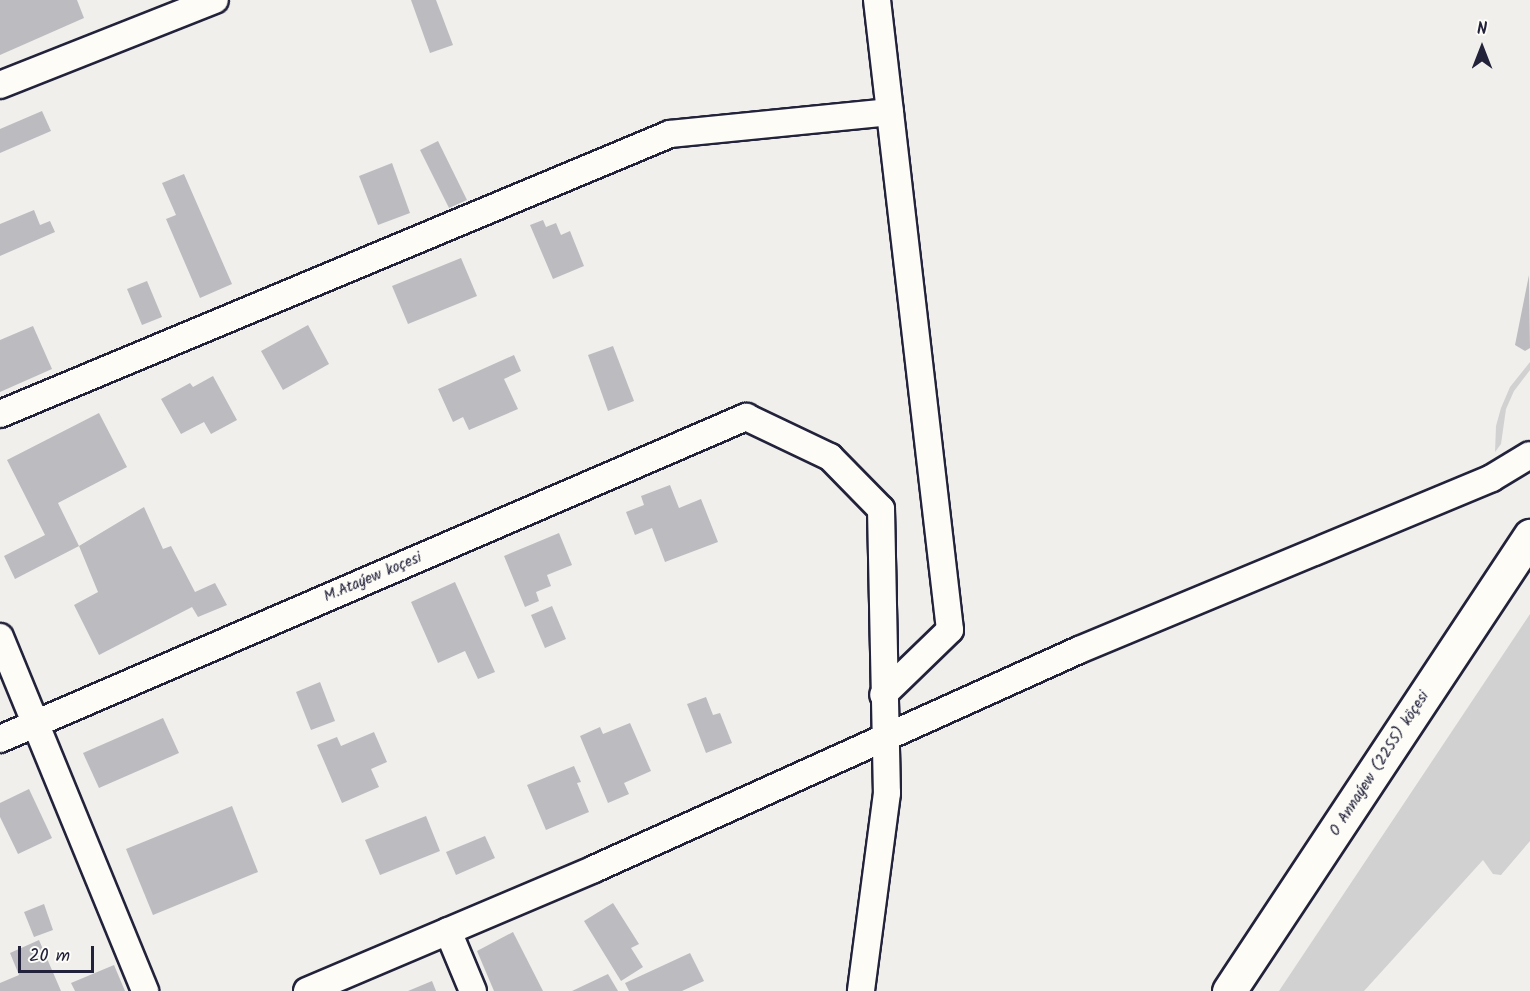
<!DOCTYPE html>
<html>
<head>
<meta charset="utf-8">
<style>
	body { margin:0 }
	#map { position:relative; width:1530px; height:991px; overflow:hidden; background:#f0efec; font-family:Kalam,sans-serif }
	div>[style] { position:absolute }
	.green>* { inset:0; background:#d2d1d1 }
	.building>* { inset:0; background:#bcbcc0 }
	.roads { filter:drop-shadow(2px 0 #22223b) drop-shadow(-2px 0 #22223b) drop-shadow(0 2px #22223b) drop-shadow(0 -2px #22223b) }
	.street>* { height:26px; margin:-13px; padding:0 13px; transform-origin:13px; border-radius:13px; background:#fdfcf7 }
	.secondary>* { height:33px; margin:-16.5px; padding:0 16.5px; transform-origin:16.5px; border-radius:16.5px; background:#fdfcf7 }
	span { translate:-50% -50%; white-space:nowrap; text-align:center; line-height:1.15; -webkit-text-stroke:4.5px #fdfcf7; paint-order:stroke }
	.street-label { font-size:15px; color:#22223b }
	.north { position:absolute; left:1452px; top:18px; width:60px; height:60px; -webkit-text-stroke:4px #fdfcf7; paint-order:stroke; rotate:0deg; font-size:16px; font-weight:700; line-height:24px; text-align:center; color:#22223b }
	.north::after { content:''; display:block; margin:auto; width:21px; height:27px; background:#22223b; clip-path:polygon(50% 0,100% 100%,50% 72%,0 100%) }
	.scale { position:absolute; left:18px; top:946px; width:76px; height:27px; box-sizing:border-box; border:3px solid #22223b; border-top:0; padding-left:8px; font-size:18px; line-height:21px; white-space:nowrap; color:#22223b; -webkit-text-stroke:4px #fdfcf7; paint-order:stroke }
</style>
</head>
<body>
<div id="map">
	<div class="green">
		<i style="clip-path:polygon(1530px 362px,1530px 370px,1514px 391px,1506px 409px,1501px 444px,1495px 452px,1496px 426px,1501px 408px,1510px 387px)"></i>
		<i style="clip-path:polygon(1530px 614px,1530px 841px,1501px 875px,1493px 874px,1483px 860px,1364px 991px,1279px 991px)"></i>
	</div>
	<div class="building">
		<i style="clip-path:polygon(0 0,77px 0,84px 18px,0 55px)"></i>
		<i style="clip-path:polygon(411px 0,436px 0,453px 45px,430px 53px)"></i>
		<i style="clip-path:polygon(42px 111px,51px 131px,0 153px,0 129px)"></i>
		<i style="clip-path:polygon(438px 141px,467px 200px,449px 208px,420px 150px)"></i>
		<i style="clip-path:polygon(392px 163px,410px 213px,378px 225px,359px 176px)"></i>
		<i style="clip-path:polygon(184px 174px,232px 284px,200px 298px,166px 219px,176px 215px,162px 183px)"></i>
		<i style="clip-path:polygon(34px 210px,40px 225px,50px 221px,55px 232px,0 256px,0 224px)"></i>
		<i style="clip-path:polygon(543px 220px,546px 227px,556px 223px,561px 235px,570px 231px,584px 266px,553px 279px,530px 225px)"></i>
		<i style="clip-path:polygon(461px 258px,477px 296px,408px 324px,392px 286px)"></i>
		<i style="clip-path:polygon(1529px 275px,1530px 348px,1525px 351px,1515px 345px)"></i>
		<i style="clip-path:polygon(147px 281px,162px 317px,142px 325px,127px 289px)"></i>
		<i style="clip-path:polygon(308px 325px,329px 364px,283px 390px,261px 351px)"></i>
		<i style="clip-path:polygon(33px 326px,52px 369px,0 392px,0 340px)"></i>
		<i style="clip-path:polygon(613px 346px,634px 401px,608px 411px,588px 355px)"></i>
		<i style="clip-path:polygon(514px 355px,521px 371px,504px 379px,518px 409px,469px 430px,463px 417px,453px 422px,438px 389px)"></i>
		<i style="clip-path:polygon(213px 376px,237px 420px,211px 434px,204px 422px,181px 434px,161px 399px,190px 383px,193px 387px)"></i>
		<i style="clip-path:polygon(99px 413px,127px 467px,58px 503px,79px 546px,15px 579px,4px 556px,45px 535px,7px 460px)"></i>
		<i style="clip-path:polygon(670px 485px,679px 508px,701px 499px,718px 542px,665px 562px,652px 528px,635px 535px,626px 512px,644px 505px,641px 496px)"></i>
		<i style="clip-path:polygon(144px 507px,163px 549px,171px 546px,195px 592px,215px 583px,227px 605px,198px 617px,192px 607px,99px 655px,74px 605px,98px 592px,79px 546px)"></i>
		<i style="clip-path:polygon(559px 533px,572px 565px,547px 575px,551px 586px,536px 592px,539px 601px,525px 607px,504px 556px)"></i>
		<i style="clip-path:polygon(455px 582px,495px 672px,478px 679px,465px 651px,438px 663px,411px 602px)"></i>
		<i style="clip-path:polygon(552px 606px,566px 639px,545px 648px,531px 615px)"></i>
		<i style="clip-path:polygon(320px 682px,335px 721px,311px 730px,296px 692px)"></i>
		<i style="clip-path:polygon(706px 697px,713px 715px,720px 713px,732px 743px,706px 753px,687px 704px)"></i>
		<i style="clip-path:polygon(163px 718px,179px 753px,99px 788px,83px 753px)"></i>
		<i style="clip-path:polygon(630px 723px,651px 771px,624px 783px,629px 794px,608px 803px,580px 736px,600px 727px,603px 734px)"></i>
		<i style="clip-path:polygon(374px 732px,387px 762px,371px 769px,379px 787px,342px 803px,317px 745px,337px 737px,341px 746px)"></i>
		<i style="clip-path:polygon(574px 766px,581px 782px,577px 783px,589px 812px,546px 830px,527px 785px)"></i>
		<i style="clip-path:polygon(29px 789px,52px 838px,18px 854px,0 817px,0 803px)"></i>
		<i style="clip-path:polygon(232px 806px,258px 872px,153px 915px,126px 849px)"></i>
		<i style="clip-path:polygon(426px 816px,440px 851px,380px 875px,365px 840px)"></i>
		<i style="clip-path:polygon(485px 836px,495px 858px,456px 875px,446px 852px)"></i>
		<i style="clip-path:polygon(613px 903px,639px 944px,631px 948px,643px 967px,621px 981px,584px 921px)"></i>
		<i style="clip-path:polygon(44px 904px,53px 930px,34px 937px,24px 912px)"></i>
		<i style="clip-path:polygon(513px 932px,543px 991px,494px 991px,477px 951px)"></i>
		<i style="clip-path:polygon(39px 940px,61px 991px,0 991px,0 983px,19px 975px,10px 953px)"></i>
		<i style="clip-path:polygon(690px 953px,704px 981px,682px 991px,629px 991px,625px 983px)"></i>
		<i style="clip-path:polygon(114px 965px,125px 991px,75px 991px,71px 983px)"></i>
		<i style="clip-path:polygon(608px 974px,618px 991px,572px 991px)"></i>
		<i style="clip-path:polygon(432px 981px,436px 991px,408px 991px)"></i>
	</div>
	<div class="roads">
		<div class="street">
			<i style="left:877px;top:0;width:634px;rotate:83.39deg"></i>
			<i style="left:950px;top:630px;width:93px;rotate:135.9deg"></i>
			<i style="left:0;top:85px;width:231px;rotate:-21.6deg"></i>
			<i style="left:0;top:414px;width:726px;rotate:-22.68deg"></i>
			<i style="left:670px;top:134px;width:221px;rotate:-5.7deg"></i>
			<i style="left:0;top:637px;width:383px;rotate:67.7deg"></i>
			<i style="left:0;top:739px;width:813px;rotate:-23.35deg"></i>
			<i style="left:746px;top:417px;width:93px;rotate:25.5deg"></i>
			<i style="left:830px;top:457px;width:73px;rotate:45.6deg"></i>
			<i style="left:881px;top:509px;width:284px;rotate:88.8deg"></i>
			<i style="left:887px;top:793px;width:200px;rotate:97.5deg"></i>
			<i style="left:448px;top:931px;width:65px;rotate:67.4deg"></i>
			<i style="left:307px;top:991px;width:312px;rotate:-23deg"></i>
			<i style="left:594px;top:869px;width:532px;rotate:-24.3deg"></i>
			<i style="left:1079px;top:650px;width:447px;rotate:-22.6deg"></i>
			<i style="left:1492px;top:478px;width:44px;rotate:-31.2deg"></i>
		</div>
		<div class="secondary">
			<i style="left:1229px;top:991px;width:546px;rotate:-56.51deg"></i>
		</div>
	</div>
	<div class="street-label">
		<span style="left:373px;top:578px;rotate:-23deg">M.Ataýew koçesi</span>
		<span style="left:1380px;top:764px;rotate:-57deg">O Annaýew (2255) köçesi</span>
	</div>
	<div class="north">N</div>
	<div class="scale">20 m</div>
</div>
</body>
</html>
